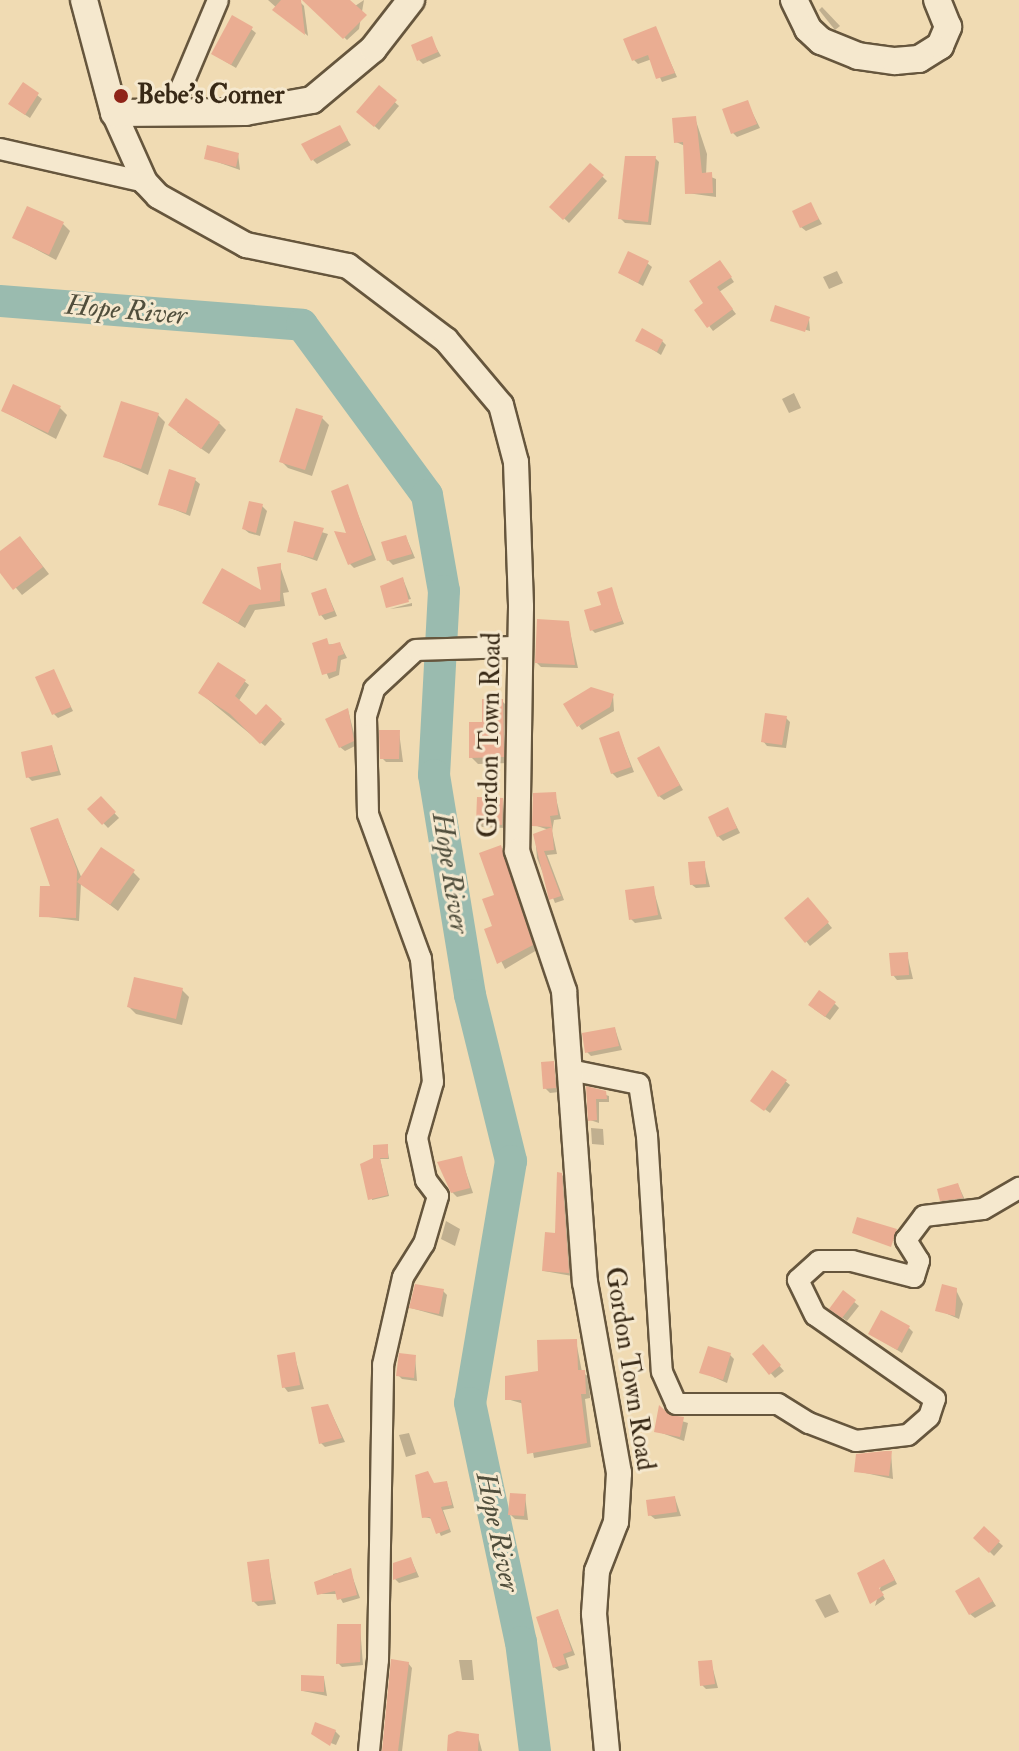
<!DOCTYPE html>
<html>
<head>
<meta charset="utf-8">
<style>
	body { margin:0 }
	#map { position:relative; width:1019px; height:1751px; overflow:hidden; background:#f0dbb3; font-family:"IM FELL Double Pica",serif }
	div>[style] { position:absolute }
	.shadow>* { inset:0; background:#0003 }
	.river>* { height:32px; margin:-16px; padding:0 16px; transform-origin:16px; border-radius:16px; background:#9abbaf }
	.building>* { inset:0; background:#eaad92 }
	.roads { filter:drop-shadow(2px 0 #66563d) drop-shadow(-2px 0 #66563d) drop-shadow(0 2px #66563d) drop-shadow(0 -2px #66563d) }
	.minor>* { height:20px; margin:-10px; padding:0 10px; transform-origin:10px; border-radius:10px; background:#f5e8ce }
	.tertiary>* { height:24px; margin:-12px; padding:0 12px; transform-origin:12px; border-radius:12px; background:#f5e8ce }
	.secondary>* { height:26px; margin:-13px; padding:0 13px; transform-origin:13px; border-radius:13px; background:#f5e8ce }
	.dots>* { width:22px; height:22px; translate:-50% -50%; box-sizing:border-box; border:4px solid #f5e8ce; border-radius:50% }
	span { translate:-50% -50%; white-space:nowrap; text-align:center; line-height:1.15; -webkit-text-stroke:6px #f5e8ce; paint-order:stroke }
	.poi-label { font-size:26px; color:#382916; font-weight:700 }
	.left { translate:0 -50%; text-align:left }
	.street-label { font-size:26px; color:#382916 }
	.water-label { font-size:28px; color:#504e3c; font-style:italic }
</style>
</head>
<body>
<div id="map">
	<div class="shadow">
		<i style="clip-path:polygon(268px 0,298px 0,304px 6px,308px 36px)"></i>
		<i style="clip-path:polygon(305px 0,343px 0,349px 10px,364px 0,359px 29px,347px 40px)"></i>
		<i style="clip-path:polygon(822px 7px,840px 26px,835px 30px,819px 10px)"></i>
		<i style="clip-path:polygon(655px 28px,677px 77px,662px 82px,652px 59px,638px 64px,634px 60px)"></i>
		<i style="clip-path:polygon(251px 29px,256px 33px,236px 68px,213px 54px)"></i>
		<i style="clip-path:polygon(431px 39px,441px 56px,423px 64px,419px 60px)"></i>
		<i style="clip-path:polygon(23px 84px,42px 99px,30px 118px,15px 108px)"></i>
		<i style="clip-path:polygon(379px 88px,399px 106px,379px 130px,359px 112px)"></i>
		<i style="clip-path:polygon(747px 102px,760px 128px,737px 137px,733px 133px)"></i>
		<i style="clip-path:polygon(695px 118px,707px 154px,706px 175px,716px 179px,716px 197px,687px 193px,685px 146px,676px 142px)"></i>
		<i style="clip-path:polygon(339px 128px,351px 145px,317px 164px,313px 160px)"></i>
		<i style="clip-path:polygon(238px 154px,240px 170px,206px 158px)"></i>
		<i style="clip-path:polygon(655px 158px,659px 162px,651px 225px,625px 223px,620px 218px)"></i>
		<i style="clip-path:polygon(590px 165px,607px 181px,569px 223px,552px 207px)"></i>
		<i style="clip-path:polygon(810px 204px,822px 224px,806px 231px,801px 227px)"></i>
		<i style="clip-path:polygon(63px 224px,70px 231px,56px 260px,15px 238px)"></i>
		<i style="clip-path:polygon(647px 263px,652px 267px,643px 286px,620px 273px)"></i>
		<i style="clip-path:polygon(724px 267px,734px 282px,719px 292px,736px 314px,713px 331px,697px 310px,706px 303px)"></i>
		<i style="clip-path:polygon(837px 271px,843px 283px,829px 289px,823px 277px)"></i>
		<i style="clip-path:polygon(809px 319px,810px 331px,772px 320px)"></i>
		<i style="clip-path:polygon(638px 340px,662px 341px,666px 345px,661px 355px)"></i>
		<i style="clip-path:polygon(794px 393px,801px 408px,789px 413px,782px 399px)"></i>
		<i style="clip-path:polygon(60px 408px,67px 415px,56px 439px,3px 411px)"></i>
		<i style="clip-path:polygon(158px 415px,165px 422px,148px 475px,106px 456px)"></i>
		<i style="clip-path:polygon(322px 418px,329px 425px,312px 476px,288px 468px,281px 461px)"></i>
		<i style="clip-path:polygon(219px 423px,226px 430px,209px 454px,177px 432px)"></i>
		<i style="clip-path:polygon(195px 480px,200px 484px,190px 516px,161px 504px)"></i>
		<i style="clip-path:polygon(347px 487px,376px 560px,354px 568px,350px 564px)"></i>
		<i style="clip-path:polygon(262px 506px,267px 511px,260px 536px,249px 533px,244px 529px)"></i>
		<i style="clip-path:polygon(295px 524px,328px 534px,317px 561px,289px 551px)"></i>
		<i style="clip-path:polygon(406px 537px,415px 558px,393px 565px,388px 560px)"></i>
		<i style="clip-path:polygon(27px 546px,49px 574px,22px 595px,0 569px,0 554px)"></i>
		<i style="clip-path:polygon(280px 566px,289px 592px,283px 593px,285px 606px,255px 610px,245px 628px,205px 603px,263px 594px)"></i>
		<i style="clip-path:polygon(403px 579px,411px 599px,388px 605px)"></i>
		<i style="clip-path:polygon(326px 590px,337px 616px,325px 620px,321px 615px)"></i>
		<i style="clip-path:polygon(611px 590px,624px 624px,595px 633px,592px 630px)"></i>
		<i style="clip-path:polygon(412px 603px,412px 606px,390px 609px)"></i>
		<i style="clip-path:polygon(568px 623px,578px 668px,541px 667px,537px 663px)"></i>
		<i style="clip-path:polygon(340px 644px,347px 658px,341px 660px,339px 675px,329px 679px,315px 645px)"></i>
		<i style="clip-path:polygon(53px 671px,73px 711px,58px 718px,54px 714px)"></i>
		<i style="clip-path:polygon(244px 681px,249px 685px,238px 702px,256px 718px,266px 707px,285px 724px,265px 746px,205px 697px)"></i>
		<i style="clip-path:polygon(613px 695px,614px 711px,582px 730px,579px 726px)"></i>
		<i style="clip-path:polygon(502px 701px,509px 708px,510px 763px,478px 764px,471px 757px)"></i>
		<i style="clip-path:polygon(348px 710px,357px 745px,345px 751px,340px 747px)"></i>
		<i style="clip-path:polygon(786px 718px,790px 722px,786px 748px,767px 746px,763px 741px)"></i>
		<i style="clip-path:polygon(399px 732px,403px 762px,386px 762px,382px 758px)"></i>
		<i style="clip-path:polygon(619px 734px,634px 772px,617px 778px,612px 773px)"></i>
		<i style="clip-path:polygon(52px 747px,61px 775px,32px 781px,28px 777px)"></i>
		<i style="clip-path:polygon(659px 749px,683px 790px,664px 800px,659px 796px)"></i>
		<i style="clip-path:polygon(555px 794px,561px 819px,554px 820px,552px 831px,557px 854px,547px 855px,564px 900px,555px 903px,537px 858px,535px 835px,549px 830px,534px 825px)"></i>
		<i style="clip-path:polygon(101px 799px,119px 818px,108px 828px,90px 809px)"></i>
		<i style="clip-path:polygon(502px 800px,506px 828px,482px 827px,478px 823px)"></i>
		<i style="clip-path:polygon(728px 810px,740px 833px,723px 841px,718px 836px)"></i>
		<i style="clip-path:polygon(58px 820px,82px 879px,133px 872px,140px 879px,118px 911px,81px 883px,79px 921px,41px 916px,53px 888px)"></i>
		<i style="clip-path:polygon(501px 847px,537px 950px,505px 969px,486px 930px,494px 927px)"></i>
		<i style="clip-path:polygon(704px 863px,710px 887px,696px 888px,691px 884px)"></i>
		<i style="clip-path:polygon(653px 888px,662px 919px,635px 923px,631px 919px)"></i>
		<i style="clip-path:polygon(812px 904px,832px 928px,810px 946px,806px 941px)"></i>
		<i style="clip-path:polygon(907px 954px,913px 979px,897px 980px,893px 975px)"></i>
		<i style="clip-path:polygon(182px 990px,189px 997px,182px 1025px,136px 1014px,129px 1007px)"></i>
		<i style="clip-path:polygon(835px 1004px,839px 1008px,830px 1020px,814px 1009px)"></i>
		<i style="clip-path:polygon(615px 1029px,622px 1050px,591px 1056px,587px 1052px)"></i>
		<i style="clip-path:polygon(553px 1063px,559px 1092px,550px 1093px,545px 1088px)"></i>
		<i style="clip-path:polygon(785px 1081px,790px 1085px,770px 1113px,754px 1101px)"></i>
		<i style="clip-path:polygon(588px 1089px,609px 1096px,609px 1102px,599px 1102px,599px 1123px,590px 1120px)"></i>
		<i style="clip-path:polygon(591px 1128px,603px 1129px,604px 1145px,592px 1144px)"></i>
		<i style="clip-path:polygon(387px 1146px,389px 1159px,380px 1159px,389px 1196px,372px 1200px,375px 1159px)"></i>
		<i style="clip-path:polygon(461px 1158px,473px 1193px,457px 1197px,452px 1192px)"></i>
		<i style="clip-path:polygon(561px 1174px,565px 1178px,572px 1276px,544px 1271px,557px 1235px)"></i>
		<i style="clip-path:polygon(958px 1185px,966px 1202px,946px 1205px,941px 1200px)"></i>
		<i style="clip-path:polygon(446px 1221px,460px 1229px,455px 1246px,441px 1239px)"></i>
		<i style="clip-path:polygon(956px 1290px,963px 1304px,959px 1319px,938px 1310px)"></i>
		<i style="clip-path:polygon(443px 1291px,447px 1295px,443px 1317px,411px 1308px)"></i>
		<i style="clip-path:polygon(843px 1293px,859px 1306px,847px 1321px,836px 1313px)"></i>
		<i style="clip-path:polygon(909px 1328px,913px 1332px,902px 1353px,871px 1334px)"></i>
		<i style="clip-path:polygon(576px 1341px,582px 1372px,589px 1377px,590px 1398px,585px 1399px,591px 1447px,534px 1458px,524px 1404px,507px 1399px)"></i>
		<i style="clip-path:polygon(763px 1347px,784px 1371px,775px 1378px,754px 1354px)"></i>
		<i style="clip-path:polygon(294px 1354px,304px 1389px,288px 1392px,284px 1387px)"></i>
		<i style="clip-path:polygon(730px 1355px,734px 1359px,727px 1383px,702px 1372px)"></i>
		<i style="clip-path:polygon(415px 1357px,417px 1381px,402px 1379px,398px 1375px)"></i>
		<i style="clip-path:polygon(328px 1406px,345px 1442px,325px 1447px,321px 1443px)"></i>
		<i style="clip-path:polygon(669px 1417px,688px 1423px,684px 1441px,656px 1431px)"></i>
		<i style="clip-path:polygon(409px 1433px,416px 1454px,406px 1457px,399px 1435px)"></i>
		<i style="clip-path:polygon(891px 1453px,893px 1479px,856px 1471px)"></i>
		<i style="clip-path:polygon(447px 1483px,454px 1508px,443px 1510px,451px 1532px,441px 1536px,433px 1519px,424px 1517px,435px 1485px)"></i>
		<i style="clip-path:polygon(525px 1496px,528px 1520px,515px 1519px,510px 1514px)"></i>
		<i style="clip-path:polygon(675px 1498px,681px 1516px,655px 1519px,650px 1515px)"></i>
		<i style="clip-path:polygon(984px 1529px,1003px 1546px,994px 1556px,976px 1538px)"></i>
		<i style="clip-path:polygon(411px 1559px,419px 1577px,399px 1583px,395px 1579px)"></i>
		<i style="clip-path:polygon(268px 1561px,276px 1604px,258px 1606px,253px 1601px)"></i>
		<i style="clip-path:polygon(887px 1565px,897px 1584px,881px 1592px,885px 1599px,875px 1606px)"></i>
		<i style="clip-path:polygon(350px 1570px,360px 1598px,343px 1603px,338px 1594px,319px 1594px,334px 1579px,333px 1574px)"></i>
		<i style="clip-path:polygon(979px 1579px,996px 1606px,975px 1618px,970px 1614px)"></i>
		<i style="clip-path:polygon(830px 1594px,839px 1612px,825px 1618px,815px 1600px)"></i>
		<i style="clip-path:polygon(558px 1611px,575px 1655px,566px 1658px,569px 1668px,559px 1671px,554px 1667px)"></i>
		<i style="clip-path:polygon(360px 1626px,363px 1665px,342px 1667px,338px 1663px)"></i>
		<i style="clip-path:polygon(459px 1660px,472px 1660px,474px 1680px,462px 1680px)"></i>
		<i style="clip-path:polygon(711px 1662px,718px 1688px,706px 1689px,702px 1685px)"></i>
		<i style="clip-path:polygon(408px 1663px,412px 1668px,402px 1751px,388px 1751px)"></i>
		<i style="clip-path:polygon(324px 1678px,327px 1696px,303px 1691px)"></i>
		<i style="clip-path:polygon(335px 1731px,340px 1736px,336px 1745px,318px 1738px)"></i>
		<i style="clip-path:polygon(478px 1736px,482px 1751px,449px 1751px)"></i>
	</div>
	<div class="river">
		<i style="left:0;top:301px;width:303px;rotate:4.5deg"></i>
		<i style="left:302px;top:325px;width:211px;rotate:53.7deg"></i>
		<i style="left:427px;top:495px;width:97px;rotate:80deg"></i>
		<i style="left:444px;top:591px;width:184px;rotate:93.1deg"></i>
		<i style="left:434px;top:775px;width:223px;rotate:80.7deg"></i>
		<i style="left:470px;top:995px;width:171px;rotate:76.1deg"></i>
		<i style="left:511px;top:1161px;width:245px;rotate:99.6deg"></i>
		<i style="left:470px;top:1403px;width:244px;rotate:78deg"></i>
		<i style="left:521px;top:1642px;width:110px;rotate:82.7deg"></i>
	</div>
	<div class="building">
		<i style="clip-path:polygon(281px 0,301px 0,305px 35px,272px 10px)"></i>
		<i style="clip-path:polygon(302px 0,350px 0,367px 15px,343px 39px)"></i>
		<i style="clip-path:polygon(232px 15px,253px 27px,231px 65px,211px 54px)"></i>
		<i style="clip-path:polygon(656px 26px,675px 73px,656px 79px,648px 55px,632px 61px,623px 39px)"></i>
		<i style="clip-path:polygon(432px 36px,438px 52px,417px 61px,411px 45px)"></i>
		<i style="clip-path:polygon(23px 82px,39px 93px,25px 115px,8px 104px)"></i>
		<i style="clip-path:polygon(379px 85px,397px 100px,374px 127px,356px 112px)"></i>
		<i style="clip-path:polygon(748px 100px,757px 124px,731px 134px,722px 109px)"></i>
		<i style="clip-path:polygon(696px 116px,702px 173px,712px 172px,713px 193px,685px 194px,683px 142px,674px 143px,672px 118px)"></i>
		<i style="clip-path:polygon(340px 125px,348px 140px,311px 161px,301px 144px)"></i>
		<i style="clip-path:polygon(207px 145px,239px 153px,236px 167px,204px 159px)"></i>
		<i style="clip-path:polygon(625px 156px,656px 156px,648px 222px,618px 219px)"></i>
		<i style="clip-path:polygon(590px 163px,604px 175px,563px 220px,549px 207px)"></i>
		<i style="clip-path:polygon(811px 202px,819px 219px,800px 228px,792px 211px)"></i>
		<i style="clip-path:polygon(27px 206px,64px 222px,49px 255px,12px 238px)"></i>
		<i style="clip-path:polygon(628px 251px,649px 261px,638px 283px,618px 273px)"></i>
		<i style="clip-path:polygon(720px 260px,732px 277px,717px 287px,733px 309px,707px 328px,694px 310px,703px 303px,689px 281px)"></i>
		<i style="clip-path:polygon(775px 305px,810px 317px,805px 332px,770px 321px)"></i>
		<i style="clip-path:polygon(642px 328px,663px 340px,657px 352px,635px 341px)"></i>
		<i style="clip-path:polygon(13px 384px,61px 406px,48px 433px,1px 411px)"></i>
		<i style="clip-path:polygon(186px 398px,220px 422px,201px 449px,168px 425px)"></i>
		<i style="clip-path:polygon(121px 401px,159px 413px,141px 469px,103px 457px)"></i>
		<i style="clip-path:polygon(296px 408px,323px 416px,305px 470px,279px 462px)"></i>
		<i style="clip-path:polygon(169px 469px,196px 478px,186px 513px,158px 505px)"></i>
		<i style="clip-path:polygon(348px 484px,372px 555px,348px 565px,334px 531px,346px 533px,331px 491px)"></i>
		<i style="clip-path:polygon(249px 501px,263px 504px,256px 533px,242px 529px)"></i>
		<i style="clip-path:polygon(294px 521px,324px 528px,313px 558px,287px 552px)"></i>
		<i style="clip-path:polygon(406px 535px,412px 554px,387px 561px,381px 542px)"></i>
		<i style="clip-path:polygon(20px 536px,43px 567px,13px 590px,0 573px,0 551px)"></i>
		<i style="clip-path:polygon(281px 563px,280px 601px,249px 605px,238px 623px,202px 603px,222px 568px,261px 590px,257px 567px)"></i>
		<i style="clip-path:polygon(403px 577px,409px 602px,386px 608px,380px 586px)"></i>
		<i style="clip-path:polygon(612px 587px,622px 621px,590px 631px,584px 610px,601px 605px,597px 592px)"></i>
		<i style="clip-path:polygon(326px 588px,334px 611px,319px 616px,311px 593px)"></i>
		<i style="clip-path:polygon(537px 619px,569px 621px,575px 665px,535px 663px)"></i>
		<i style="clip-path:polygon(327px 638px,329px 645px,340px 642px,344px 654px,338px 656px,336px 671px,322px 675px,312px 643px)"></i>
		<i style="clip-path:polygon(218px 662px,246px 680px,235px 696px,256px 715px,266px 704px,282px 719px,260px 744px,230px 714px,198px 693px)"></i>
		<i style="clip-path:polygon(54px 669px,71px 707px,52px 715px,35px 677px)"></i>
		<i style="clip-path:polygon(591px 687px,614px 694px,610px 707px,577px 727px,563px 704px)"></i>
		<i style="clip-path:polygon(482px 699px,503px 699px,504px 757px,469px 758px,469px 722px,482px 722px)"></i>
		<i style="clip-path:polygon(348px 708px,354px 741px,339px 748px,325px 719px)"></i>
		<i style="clip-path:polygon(765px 713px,787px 716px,782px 745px,761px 742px)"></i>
		<i style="clip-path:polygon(379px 730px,400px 730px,399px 759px,380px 759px)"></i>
		<i style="clip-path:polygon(619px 731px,631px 767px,611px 774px,599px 738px)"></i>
		<i style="clip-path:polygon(52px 745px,58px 771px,26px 778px,21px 752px)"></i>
		<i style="clip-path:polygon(659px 746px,680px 785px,658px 797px,637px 758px)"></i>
		<i style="clip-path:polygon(556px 792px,558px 815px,550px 816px,552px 827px,532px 826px,533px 793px)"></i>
		<i style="clip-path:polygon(101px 796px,116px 812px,102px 825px,87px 809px)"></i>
		<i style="clip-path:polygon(477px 797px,503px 798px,502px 825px,476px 823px)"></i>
		<i style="clip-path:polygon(728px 807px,737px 828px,717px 837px,708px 817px)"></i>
		<i style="clip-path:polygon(58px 818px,77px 870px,76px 918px,39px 917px,40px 886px,50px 886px,30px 828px)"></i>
		<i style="clip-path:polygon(552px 827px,554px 850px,544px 851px,561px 896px,549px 900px,533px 834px)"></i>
		<i style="clip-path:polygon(501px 845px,533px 945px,497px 964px,484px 929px,492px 926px,482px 899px,494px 895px,479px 853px)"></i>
		<i style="clip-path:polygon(101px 847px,135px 870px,110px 905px,77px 882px)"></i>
		<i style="clip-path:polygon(705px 861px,706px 884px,690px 885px,688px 862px)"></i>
		<i style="clip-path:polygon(654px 886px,658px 915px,629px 920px,625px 890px)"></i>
		<i style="clip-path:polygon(808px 897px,829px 922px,805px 943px,784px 918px)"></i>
		<i style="clip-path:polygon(908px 952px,909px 975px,891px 976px,889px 953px)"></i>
		<i style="clip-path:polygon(134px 977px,183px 988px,176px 1019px,127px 1007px)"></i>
		<i style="clip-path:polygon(819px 990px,836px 1002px,825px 1017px,808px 1005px)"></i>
		<i style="clip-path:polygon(615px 1027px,619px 1046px,585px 1053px,582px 1033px)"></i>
		<i style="clip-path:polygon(554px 1061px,556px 1088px,543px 1089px,541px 1062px)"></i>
		<i style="clip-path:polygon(772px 1070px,787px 1080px,764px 1111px,750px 1101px)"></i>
		<i style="clip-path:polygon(586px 1086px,606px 1091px,607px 1099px,596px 1099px,597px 1120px,588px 1121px)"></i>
		<i style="clip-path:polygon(388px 1144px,388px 1158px,380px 1158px,388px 1195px,368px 1200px,360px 1164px,373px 1158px,373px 1145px)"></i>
		<i style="clip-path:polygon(462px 1156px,470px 1188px,451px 1193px,437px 1162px)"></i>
		<i style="clip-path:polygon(557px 1172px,562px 1173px,569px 1273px,542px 1271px,545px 1232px,555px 1233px)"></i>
		<i style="clip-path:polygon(958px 1183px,963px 1198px,940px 1201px,937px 1189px)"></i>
		<i style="clip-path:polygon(857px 1217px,897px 1229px,891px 1247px,852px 1233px)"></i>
		<i style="clip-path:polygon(415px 1284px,444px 1289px,439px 1314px,409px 1308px)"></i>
		<i style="clip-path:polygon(942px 1284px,957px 1288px,955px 1316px,935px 1311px)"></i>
		<i style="clip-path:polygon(843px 1290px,856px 1300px,842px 1318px,829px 1309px)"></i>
		<i style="clip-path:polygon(881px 1310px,910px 1326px,897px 1350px,868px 1334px)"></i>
		<i style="clip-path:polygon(577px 1339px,578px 1370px,585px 1370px,586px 1394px,581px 1394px,587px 1443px,527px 1454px,521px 1400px,505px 1400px,505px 1376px,538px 1371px,537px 1340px)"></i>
		<i style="clip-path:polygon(763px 1344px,781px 1365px,769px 1375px,752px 1354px)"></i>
		<i style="clip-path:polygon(708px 1346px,731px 1353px,723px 1380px,699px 1373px)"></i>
		<i style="clip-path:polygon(295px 1352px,300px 1385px,282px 1388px,277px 1355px)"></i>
		<i style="clip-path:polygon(399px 1353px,416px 1355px,414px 1378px,396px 1376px)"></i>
		<i style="clip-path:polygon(328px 1404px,342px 1438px,319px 1444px,311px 1407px)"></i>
		<i style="clip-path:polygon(659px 1405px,670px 1415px,684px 1417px,680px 1437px,654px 1432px)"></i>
		<i style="clip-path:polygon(885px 1451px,892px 1451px,889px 1476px,854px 1472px,856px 1454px)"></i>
		<i style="clip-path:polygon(428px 1471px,434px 1483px,447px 1481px,452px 1505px,441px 1507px,449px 1529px,436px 1534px,430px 1517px,422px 1518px,415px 1475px)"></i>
		<i style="clip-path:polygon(510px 1493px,526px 1494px,524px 1516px,508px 1515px)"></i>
		<i style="clip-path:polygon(675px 1496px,677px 1512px,648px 1516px,646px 1500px)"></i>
		<i style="clip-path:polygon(984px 1526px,1000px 1541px,989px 1553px,973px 1538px)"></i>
		<i style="clip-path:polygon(411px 1557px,416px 1572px,393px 1580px,393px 1563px)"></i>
		<i style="clip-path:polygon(269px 1559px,273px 1600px,252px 1602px,247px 1562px)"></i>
		<i style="clip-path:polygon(884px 1559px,895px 1580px,879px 1588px,884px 1595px,870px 1604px,857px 1573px)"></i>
		<i style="clip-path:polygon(351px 1568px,357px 1595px,337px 1600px,335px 1591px,317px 1595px,314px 1582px)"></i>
		<i style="clip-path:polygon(979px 1577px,993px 1601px,969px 1615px,955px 1591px)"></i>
		<i style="clip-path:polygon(558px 1609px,572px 1651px,563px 1654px,566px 1664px,553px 1668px,536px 1617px)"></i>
		<i style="clip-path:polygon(337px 1624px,361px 1624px,360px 1662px,336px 1664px)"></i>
		<i style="clip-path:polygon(391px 1659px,409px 1662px,398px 1751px,382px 1751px)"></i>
		<i style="clip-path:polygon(712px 1660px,715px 1684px,700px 1686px,698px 1661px)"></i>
		<i style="clip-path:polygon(301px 1675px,324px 1676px,324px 1692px,301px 1691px)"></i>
		<i style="clip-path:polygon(315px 1722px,336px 1730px,330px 1746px,311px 1734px)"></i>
		<i style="clip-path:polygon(457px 1731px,479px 1734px,478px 1751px,447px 1751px,448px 1735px)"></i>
	</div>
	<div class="roads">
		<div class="minor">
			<i style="left:171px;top:112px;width:121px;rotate:-67.2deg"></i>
			<i style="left:0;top:149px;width:149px;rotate:12.8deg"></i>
			<i style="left:570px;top:1070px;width:70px;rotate:11.5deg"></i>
			<i style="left:639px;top:1084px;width:53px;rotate:81.3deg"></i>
			<i style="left:647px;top:1136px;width:236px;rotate:86.4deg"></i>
			<i style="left:662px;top:1372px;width:35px;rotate:66deg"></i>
			<i style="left:676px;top:1404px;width:102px"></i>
			<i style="left:778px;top:1404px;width:36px;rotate:32deg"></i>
			<i style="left:809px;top:1423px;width:50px;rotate:21deg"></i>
			<i style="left:856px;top:1441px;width:52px;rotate:-6.6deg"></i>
			<i style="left:908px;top:1435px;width:28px;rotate:-41deg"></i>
			<i style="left:929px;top:1417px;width:19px;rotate:-72deg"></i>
			<i style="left:935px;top:1399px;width:146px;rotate:-145deg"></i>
			<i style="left:815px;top:1315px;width:39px;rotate:-116deg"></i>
			<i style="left:798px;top:1280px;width:28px;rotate:-42deg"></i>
			<i style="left:819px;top:1261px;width:33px"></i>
			<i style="left:852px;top:1261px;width:64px;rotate:14.5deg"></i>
			<i style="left:914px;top:1277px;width:17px;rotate:-73deg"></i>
			<i style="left:919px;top:1261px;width:25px;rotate:-122deg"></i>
			<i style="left:906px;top:1240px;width:30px;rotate:-53deg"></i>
			<i style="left:924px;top:1216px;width:59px;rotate:-6.8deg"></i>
			<i style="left:983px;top:1209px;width:42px;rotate:-30.3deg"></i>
			<i style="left:369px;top:1751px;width:91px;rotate:-84.4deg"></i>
			<i style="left:378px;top:1660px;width:295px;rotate:-89deg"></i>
			<i style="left:383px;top:1365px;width:90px;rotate:-77.2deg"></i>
			<i style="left:403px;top:1277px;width:39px;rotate:-58deg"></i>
			<i style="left:424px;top:1244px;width:50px;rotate:-73.7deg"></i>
			<i style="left:438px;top:1196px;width:20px;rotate:-127deg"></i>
			<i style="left:426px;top:1180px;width:43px;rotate:-102.1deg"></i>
			<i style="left:417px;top:1138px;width:58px;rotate:-74.1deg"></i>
			<i style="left:433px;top:1082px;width:124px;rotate:-95.6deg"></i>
			<i style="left:421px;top:959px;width:154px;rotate:-110.1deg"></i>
			<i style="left:368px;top:814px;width:98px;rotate:-91.2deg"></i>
			<i style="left:366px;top:716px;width:28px;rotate:-73deg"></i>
			<i style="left:374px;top:689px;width:57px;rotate:-42.9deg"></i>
			<i style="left:416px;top:650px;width:104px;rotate:-1.7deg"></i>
		</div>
		<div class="tertiary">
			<i style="left:114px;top:113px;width:76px;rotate:65.8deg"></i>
			<i style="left:145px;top:182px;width:19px;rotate:47deg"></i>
			<i style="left:158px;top:196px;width:101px;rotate:29.1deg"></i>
			<i style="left:246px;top:245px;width:104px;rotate:11.6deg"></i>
			<i style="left:348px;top:266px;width:123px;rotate:37.1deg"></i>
			<i style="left:446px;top:340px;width:85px;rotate:49.8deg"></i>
			<i style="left:501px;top:405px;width:59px;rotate:75.3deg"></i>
			<i style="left:516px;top:462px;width:145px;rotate:88deg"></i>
			<i style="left:521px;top:607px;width:244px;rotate:90.9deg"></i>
			<i style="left:517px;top:851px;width:148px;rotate:71.4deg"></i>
			<i style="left:564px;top:991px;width:292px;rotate:85.9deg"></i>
			<i style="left:585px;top:1282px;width:194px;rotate:79.9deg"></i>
			<i style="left:619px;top:1473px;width:49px;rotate:93.5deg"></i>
			<i style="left:616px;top:1522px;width:53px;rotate:111.2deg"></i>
			<i style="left:597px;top:1571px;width:43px;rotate:94deg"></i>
			<i style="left:594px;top:1614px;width:138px;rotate:84.6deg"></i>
		</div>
		<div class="secondary">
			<i style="left:84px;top:0;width:117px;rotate:75.1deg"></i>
			<i style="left:114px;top:113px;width:131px;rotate:-0.4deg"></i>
			<i style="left:245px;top:112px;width:68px;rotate:-10.2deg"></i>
			<i style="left:312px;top:100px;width:80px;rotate:-39.9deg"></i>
			<i style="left:373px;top:49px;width:62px;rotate:-52.2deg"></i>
			<i style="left:794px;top:0;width:32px;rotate:64deg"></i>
			<i style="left:808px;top:29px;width:18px;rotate:43deg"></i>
			<i style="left:821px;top:41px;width:40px;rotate:22deg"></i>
			<i style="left:858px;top:56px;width:37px;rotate:8deg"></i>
			<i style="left:895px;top:61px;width:24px;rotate:-5deg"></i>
			<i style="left:919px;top:59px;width:25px;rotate:-32deg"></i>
			<i style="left:940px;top:46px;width:21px;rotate:-67deg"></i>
			<i style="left:948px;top:27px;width:29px;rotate:-112deg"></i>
		</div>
	</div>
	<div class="dots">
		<i style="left:121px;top:96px;background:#8f2418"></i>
	</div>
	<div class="poi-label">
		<span class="left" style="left:137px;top:96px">Bebe's Corner</span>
	</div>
	<div class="street-label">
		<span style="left:491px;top:735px;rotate:-89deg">Gordon Town Road</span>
		<span style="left:629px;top:1369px;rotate:81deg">Gordon Town Road</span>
	</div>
	<div class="water-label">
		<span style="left:126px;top:311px;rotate:5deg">Hope River</span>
		<span style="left:450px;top:873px;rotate:81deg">Hope River</span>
		<span style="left:497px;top:1532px;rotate:78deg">Hope River</span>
	</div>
</div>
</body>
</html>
